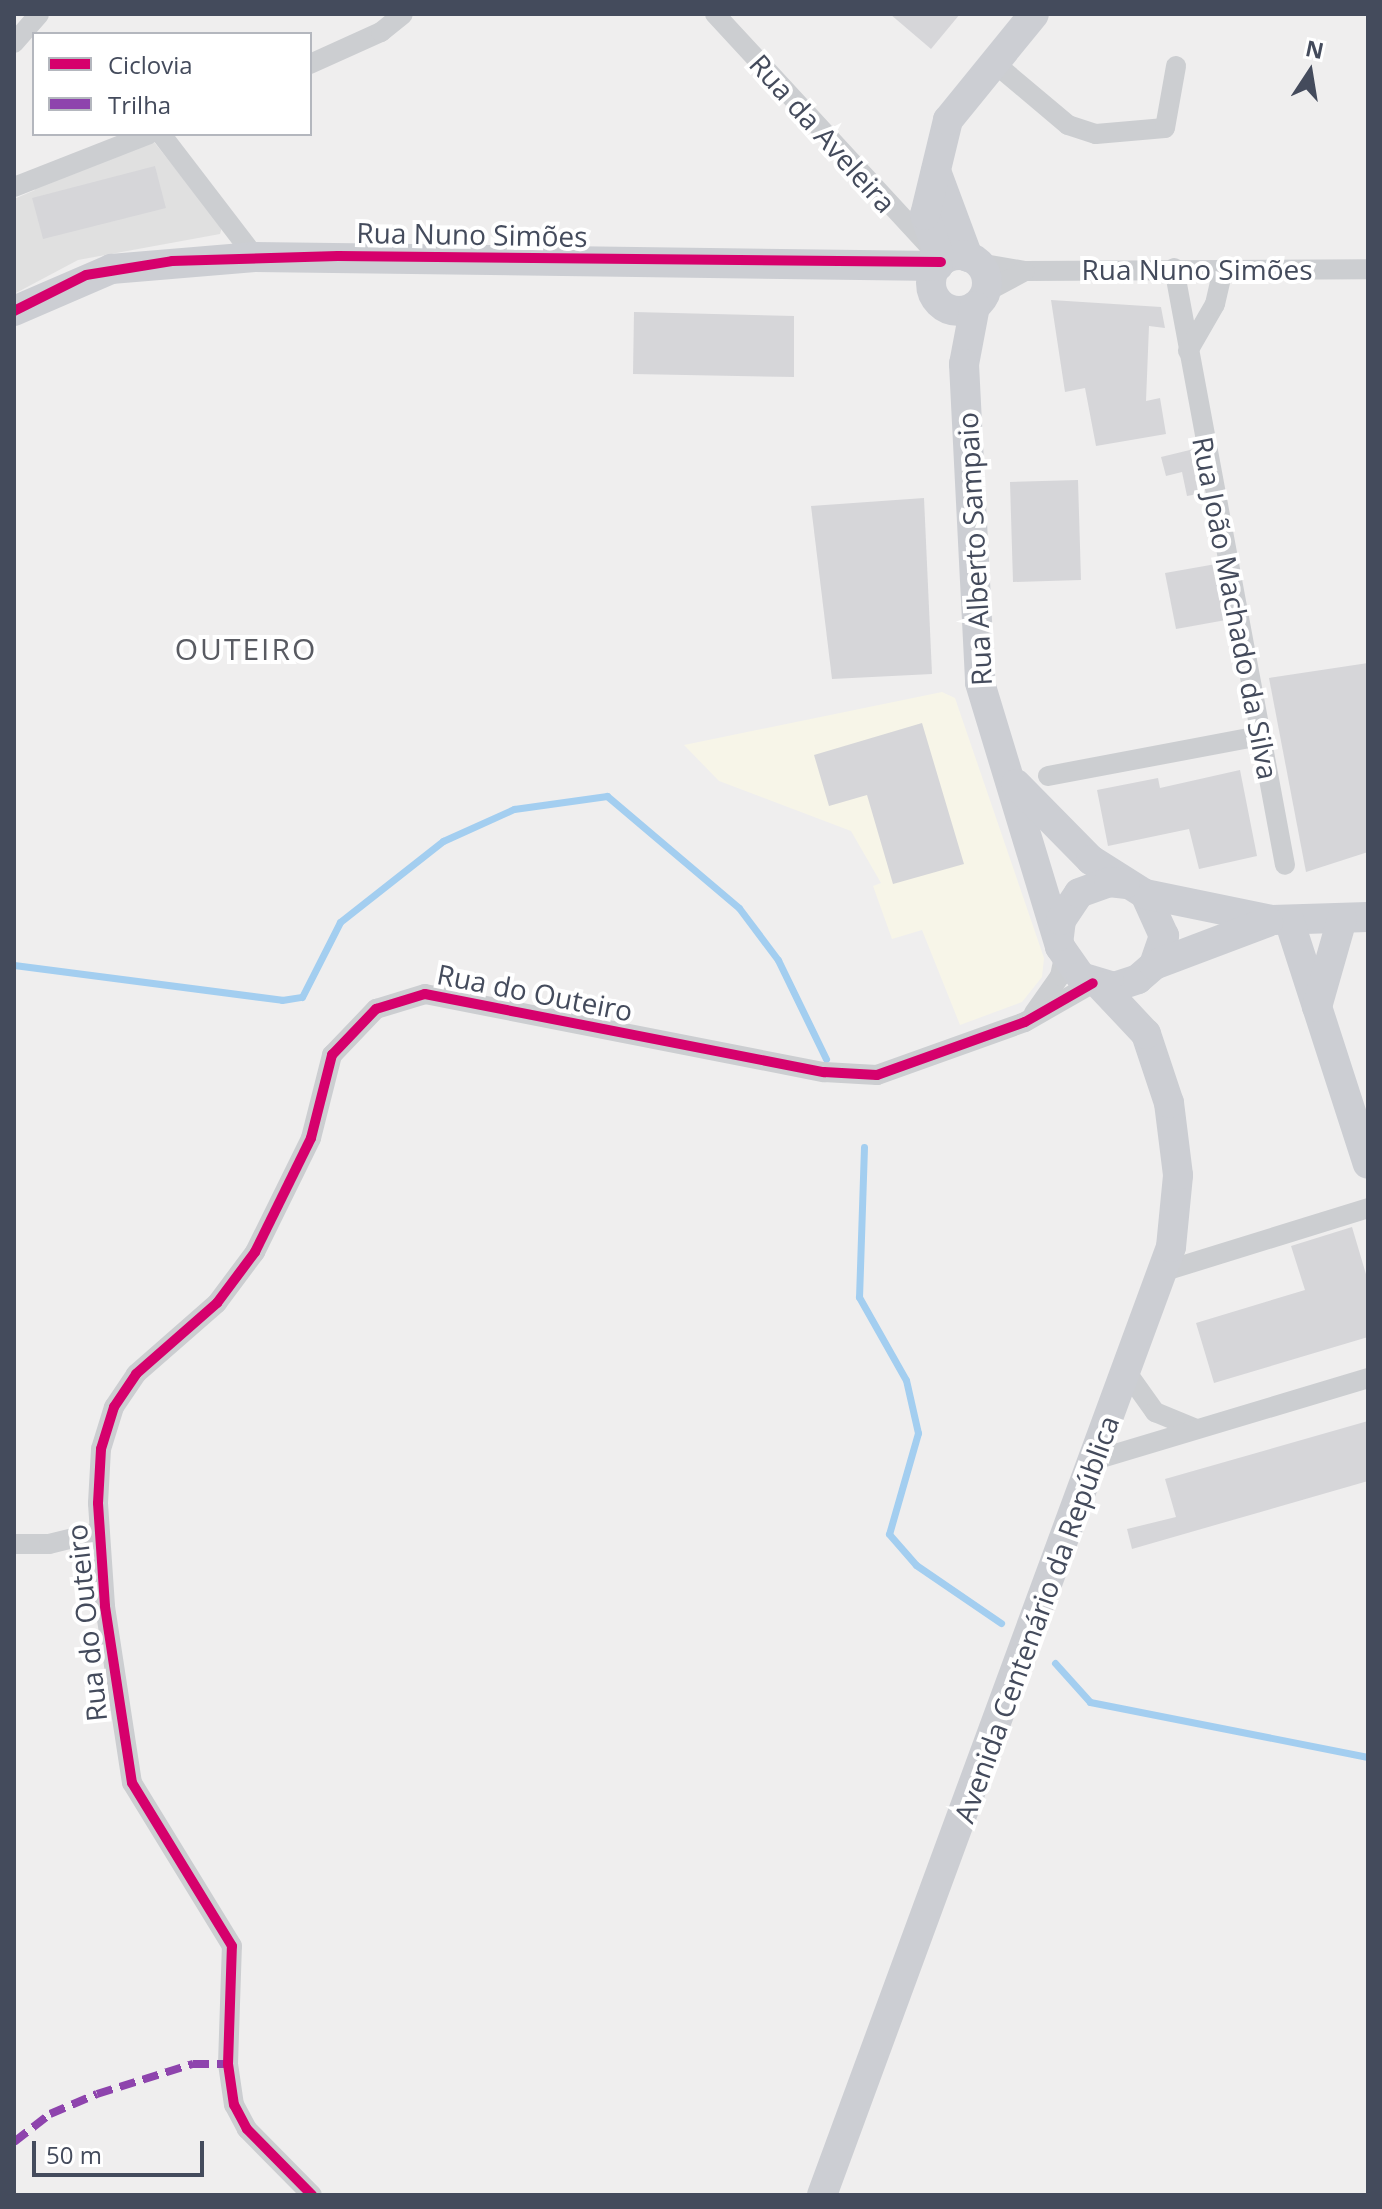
<!DOCTYPE html>
<html>
<head>
<meta charset="utf-8">
<style>
	body { margin:0 }
	#map { position:relative; width:1382px; height:2209px; overflow:hidden; background:#efeeee; font-family:"Open Sans",sans-serif }
	div>[style] { position:absolute }
	.commercial>* { inset:0; background:#f7f5e8 }
	.education>* { inset:0; background:#e0e0e0 }
	.stream>* { height:7px; margin:-3.5px; padding:0 3.5px; transform-origin:3.5px; border-radius:3.5px; background:#a3cef0 }
	.building>* { inset:0; background:#d6d6d9 }
	.street>* { height:20px; margin:-10px; padding:0 10px; transform-origin:10px; border-radius:10px; background:#ccced1 }
	.secondary>* { height:30px; margin:-15px; padding:0 15px; transform-origin:15px; border-radius:15px; background:#ccced3 }
	.secondary>.ring { margin:-15px; padding:0; box-sizing:content-box; background:none; border:30px solid #ccced3; border-radius:50% }
	.quiet>* { height:8px; margin-top:-4px; transform-origin:0; background:repeating-linear-gradient(90deg,#8e44ad 0 16px,transparent 0 24px) }
	.cycleway>* { height:10px; margin:-5px; padding:0 5px; transform-origin:5px; border-radius:5px; background:#d6006c }
	span { translate:-50% -50%; white-space:nowrap; text-align:center; line-height:1.15; -webkit-text-stroke:8px #fff; paint-order:stroke }
	.street-label { font-size:28px; color:#444b5c }
	.neighbourhood-label { font-size:30px; color:#595b62; letter-spacing:2px }
	.frame { position:absolute; inset:0; border:16px solid #444b5c; pointer-events:none }
	.legend { position:absolute; left:32px; top:32px; width:280px; height:104px; box-sizing:border-box; background:#fff; border:2px solid #b4b7be; margin:0; padding:10px 14px; list-style:none; font-size:24px; color:#444b5c }
	.legend li { display:flex; align-items:center; gap:16px; height:40px }
	.legend b { width:40px; border:2px solid #b4b7be }
	.north { position:absolute; left:1270px; top:32px; width:80px; height:80px; -webkit-text-stroke:6px #fff; paint-order:stroke; rotate:12deg; font-size:22px; font-weight:700; line-height:32px; text-align:center; color:#444b5c }
	.north::after { content:''; display:block; margin:auto; width:28px; height:36px; background:#444b5c; clip-path:polygon(50% 0,100% 100%,50% 72%,0 100%) }
	.scale { position:absolute; left:32px; top:2141px; width:172px; height:36px; box-sizing:border-box; border:4px solid #444b5c; border-top:0; padding-left:10px; font-size:24px; line-height:28px; white-space:nowrap; color:#444b5c; -webkit-text-stroke:6px #fff; paint-order:stroke }
</style>
</head>
<body>
<div id="map">
	<div class="commercial">
		<i style="clip-path:polygon(942px 692px,955px 698px,1044px 958px,1042px 977px,1022px 1002px,960px 1025px,922px 930px,892px 939px,873px 886px,881px 883px,851px 831px,719px 781px,684px 745px)"></i>
	</div>
	<div class="education">
		<i style="clip-path:polygon(154px 142px,222px 227px,220px 234px,78px 260px,14px 294px,14px 199px,35px 190px,35px 181px)"></i>
	</div>
	<div class="stream">
		<i style="left:14px;top:965px;width:270px;rotate:7.4deg"></i>
		<i style="left:282px;top:1000px;width:20px;rotate:-9deg"></i>
		<i style="left:302px;top:997px;width:84px;rotate:-63.1deg"></i>
		<i style="left:340px;top:922px;width:131px;rotate:-38.2deg"></i>
		<i style="left:443px;top:841px;width:78px;rotate:-24.3deg"></i>
		<i style="left:514px;top:809px;width:94px;rotate:-8deg"></i>
		<i style="left:607px;top:796px;width:173px;rotate:40.3deg"></i>
		<i style="left:739px;top:908px;width:65px;rotate:53.1deg"></i>
		<i style="left:778px;top:960px;width:110px;rotate:64.1deg"></i>
		<i style="left:864px;top:1147px;width:150px;rotate:91.9deg"></i>
		<i style="left:859px;top:1297px;width:95px;rotate:60.5deg"></i>
		<i style="left:906px;top:1380px;width:54px;rotate:77.2deg"></i>
		<i style="left:918px;top:1433px;width:105px;rotate:106deg"></i>
		<i style="left:889px;top:1534px;width:41px;rotate:48.9deg"></i>
		<i style="left:916px;top:1565px;width:103px;rotate:34.3deg"></i>
		<i style="left:1055px;top:1663px;width:52px;rotate:48.1deg"></i>
		<i style="left:1090px;top:1702px;width:283px;rotate:11.2deg"></i>
	</div>
	<div class="building">
		<i style="clip-path:polygon(890px 14px,960px 14px,931px 49px)"></i>
		<i style="clip-path:polygon(155px 166px,166px 208px,43px 239px,32px 198px)"></i>
		<i style="clip-path:polygon(1051px 300px,1161px 307px,1165px 328px,1149px 326px,1146px 401px,1160px 398px,1166px 434px,1096px 446px,1085px 388px,1065px 392px)"></i>
		<i style="clip-path:polygon(634px 312px,794px 316px,794px 377px,633px 374px)"></i>
		<i style="clip-path:polygon(1194px 449px,1203px 493px,1187px 496px,1182px 472px,1166px 476px,1161px 457px)"></i>
		<i style="clip-path:polygon(1078px 480px,1081px 580px,1013px 582px,1010px 482px)"></i>
		<i style="clip-path:polygon(924px 498px,932px 674px,832px 679px,811px 506px)"></i>
		<i style="clip-path:polygon(1216px 564px,1226px 620px,1176px 629px,1165px 573px)"></i>
		<i style="clip-path:polygon(1368px 663px,1368px 852px,1306px 872px,1269px 678px)"></i>
		<i style="clip-path:polygon(922px 723px,964px 864px,893px 884px,867px 795px,829px 806px,814px 755px)"></i>
		<i style="clip-path:polygon(1240px 770px,1257px 856px,1199px 869px,1189px 829px,1108px 846px,1097px 790px,1158px 778px,1160px 788px)"></i>
		<i style="clip-path:polygon(1352px 1227px,1368px 1281px,1368px 1337px,1214px 1383px,1196px 1323px,1305px 1290px,1291px 1246px)"></i>
		<i style="clip-path:polygon(1368px 1421px,1368px 1481px,1132px 1549px,1127px 1529px,1176px 1517px,1165px 1479px)"></i>
	</div>
	<div class="street">
		<i style="left:715px;top:14px;width:321px;rotate:47.3deg"></i>
		<i style="left:14px;top:43px;width:38px;rotate:-49deg"></i>
		<i style="left:992px;top:61px;width:99px;rotate:40.1deg"></i>
		<i style="left:1068px;top:125px;width:29px;rotate:18deg"></i>
		<i style="left:1096px;top:134px;width:69px;rotate:-5deg"></i>
		<i style="left:1165px;top:128px;width:63px;rotate:-79.9deg"></i>
		<i style="left:310px;top:64px;width:78px;rotate:-24.3deg"></i>
		<i style="left:381px;top:32px;width:28px;rotate:-39deg"></i>
		<i style="left:161px;top:134px;width:155px;rotate:52.6deg"></i>
		<i style="left:14px;top:187px;width:145px;rotate:-21.4deg"></i>
		<i style="left:978px;top:263px;width:48px;rotate:9.7deg"></i>
		<i style="left:1025px;top:271px;width:343px;rotate:-0.3deg"></i>
		<i style="left:1174px;top:268px;width:607px;rotate:79.47deg"></i>
		<i style="left:986px;top:292px;width:44px;rotate:-28.3deg"></i>
		<i style="left:1188px;top:351px;width:54px;rotate:-60.1deg"></i>
		<i style="left:1215px;top:304px;width:37px;rotate:-77deg"></i>
		<i style="left:1048px;top:776px;width:216px;rotate:-10.7deg"></i>
		<i style="left:1034px;top:1013px;width:45px;rotate:-54.9deg"></i>
		<i style="left:1060px;top:976px;width:19px;rotate:-78deg"></i>
		<i style="left:1165px;top:1271px;width:213px;rotate:-17.2deg"></i>
		<i style="left:1128px;top:1374px;width:47px;rotate:54.6deg"></i>
		<i style="left:1155px;top:1412px;width:44px;rotate:22.5deg"></i>
		<i style="left:1095px;top:1460px;width:285px;rotate:-16.7deg"></i>
		<i style="left:14px;top:1544px;width:35px"></i>
		<i style="left:49px;top:1544px;width:50px;rotate:-13.8deg"></i>
		<i style="left:312px;top:2195px;width:93px;rotate:-134.6deg"></i>
		<i style="left:247px;top:2129px;width:27px;rotate:-118deg"></i>
		<i style="left:234px;top:2105px;width:41px;rotate:-98.3deg"></i>
		<i style="left:228px;top:2064px;width:118px;rotate:-88.1deg"></i>
		<i style="left:232px;top:1946px;width:191px;rotate:-121.5deg"></i>
		<i style="left:132px;top:1783px;width:179px;rotate:-98.7deg"></i>
		<i style="left:105px;top:1606px;width:103px;rotate:-93.9deg"></i>
		<i style="left:98px;top:1503px;width:54px;rotate:-86.8deg"></i>
		<i style="left:101px;top:1449px;width:44px;rotate:-72.8deg"></i>
		<i style="left:114px;top:1407px;width:40px;rotate:-56deg"></i>
		<i style="left:136px;top:1374px;width:108px;rotate:-41.2deg"></i>
		<i style="left:217px;top:1303px;width:64px;rotate:-53.3deg"></i>
		<i style="left:255px;top:1252px;width:127px;rotate:-63.8deg"></i>
		<i style="left:311px;top:1138px;width:86px;rotate:-75.8deg"></i>
		<i style="left:332px;top:1055px;width:64px;rotate:-46.3deg"></i>
		<i style="left:376px;top:1009px;width:51px;rotate:-17deg"></i>
		<i style="left:425px;top:994px;width:407px;rotate:11.1deg"></i>
		<i style="left:824px;top:1072px;width:53px;rotate:3.2deg"></i>
		<i style="left:877px;top:1075px;width:157px;rotate:-19.7deg"></i>
		<i style="left:1025px;top:1022px;width:78px;rotate:-29.8deg"></i>
	</div>
	<div class="secondary">
		<i style="left:936px;top:171px;width:92px;rotate:69.6deg"></i>
		<i class="ring" style="left:931px;top:255px;width:26px;height:26px"></i>
		<i style="left:941px;top:262px;width:50px;rotate:-108.8deg"></i>
		<i style="left:925px;top:215px;width:98px;rotate:-76.4deg"></i>
		<i style="left:948px;top:120px;width:136px;rotate:-50.9deg"></i>
		<i style="left:975px;top:306px;width:59px;rotate:100.7deg"></i>
		<i style="left:964px;top:364px;width:319px;rotate:87.1deg"></i>
		<i style="left:980px;top:683px;width:276px;rotate:73.1deg"></i>
		<i style="left:1060px;top:947px;width:37px;rotate:55deg"></i>
		<i style="left:1081px;top:977px;width:34px;rotate:17deg"></i>
		<i style="left:1114px;top:987px;width:25px;rotate:-18deg"></i>
		<i style="left:1138px;top:979px;width:21px;rotate:-41deg"></i>
		<i style="left:1154px;top:965px;width:31px;rotate:-71deg"></i>
		<i style="left:1164px;top:936px;width:46px;rotate:-114.3deg"></i>
		<i style="left:14px;top:311px;width:106px;rotate:-23.4deg"></i>
		<i style="left:111px;top:269px;width:144px;rotate:-4.8deg"></i>
		<i style="left:255px;top:257px;width:683px;rotate:0.75deg"></i>
		<i style="left:1016px;top:784px;width:107px;rotate:45.4deg"></i>
		<i style="left:1091px;top:860px;width:64px;rotate:32.2deg"></i>
		<i style="left:1145px;top:894px;width:130px;rotate:11.6deg"></i>
		<i style="left:1272px;top:920px;width:96px;rotate:-1.8deg"></i>
		<i style="left:1289px;top:920px;width:256px;rotate:72.1deg"></i>
		<i style="left:1059px;top:936px;width:16px;rotate:-83deg"></i>
		<i style="left:1061px;top:920px;width:32px;rotate:-56deg"></i>
		<i style="left:1079px;top:893px;width:32px;rotate:-20deg"></i>
		<i style="left:1109px;top:882px;width:16px;rotate:7deg"></i>
		<i style="left:1154px;top:965px;width:122px;rotate:-20.7deg"></i>
		<i style="left:1317px;top:1007px;width:91px;rotate:-74.1deg"></i>
		<i style="left:822px;top:2195px;width:1010px;rotate:-69.79deg"></i>
		<i style="left:1171px;top:1247px;width:72px;rotate:-84.4deg"></i>
		<i style="left:1178px;top:1175px;width:73px;rotate:-97.1deg"></i>
		<i style="left:1169px;top:1103px;width:73px;rotate:-108.4deg"></i>
		<i style="left:1146px;top:1034px;width:66px;rotate:-133.2deg"></i>
	</div>
	<div class="quiet">
		<i style="left:14px;top:2142px;width:46px;rotate:-37.9deg"></i>
		<i style="left:50px;top:2114px;width:51px;rotate:-23.1deg"></i>
		<i style="left:97px;top:2094px;width:101px;rotate:-17.4deg"></i>
		<i style="left:193px;top:2064px;width:35px"></i>
	</div>
	<div class="cycleway">
		<i style="left:14px;top:311px;width:80px;rotate:-26.6deg"></i>
		<i style="left:86px;top:275px;width:87px;rotate:-9.2deg"></i>
		<i style="left:172px;top:261px;width:166px;rotate:-1.7deg"></i>
		<i style="left:338px;top:256px;width:603px;rotate:0.57deg"></i>
		<i style="left:312px;top:2195px;width:93px;rotate:-134.6deg"></i>
		<i style="left:247px;top:2129px;width:27px;rotate:-118deg"></i>
		<i style="left:234px;top:2105px;width:41px;rotate:-98.3deg"></i>
		<i style="left:228px;top:2064px;width:118px;rotate:-88.1deg"></i>
		<i style="left:232px;top:1946px;width:191px;rotate:-121.5deg"></i>
		<i style="left:132px;top:1783px;width:179px;rotate:-98.7deg"></i>
		<i style="left:105px;top:1606px;width:103px;rotate:-93.9deg"></i>
		<i style="left:98px;top:1503px;width:54px;rotate:-86.8deg"></i>
		<i style="left:101px;top:1449px;width:44px;rotate:-72.8deg"></i>
		<i style="left:114px;top:1407px;width:40px;rotate:-56deg"></i>
		<i style="left:136px;top:1374px;width:108px;rotate:-41.2deg"></i>
		<i style="left:217px;top:1303px;width:64px;rotate:-53.3deg"></i>
		<i style="left:255px;top:1252px;width:127px;rotate:-63.8deg"></i>
		<i style="left:311px;top:1138px;width:86px;rotate:-75.8deg"></i>
		<i style="left:332px;top:1055px;width:64px;rotate:-46.3deg"></i>
		<i style="left:376px;top:1009px;width:51px;rotate:-17deg"></i>
		<i style="left:425px;top:994px;width:407px;rotate:11.1deg"></i>
		<i style="left:824px;top:1072px;width:53px;rotate:3.2deg"></i>
		<i style="left:877px;top:1075px;width:157px;rotate:-19.7deg"></i>
		<i style="left:1025px;top:1022px;width:78px;rotate:-29.8deg"></i>
	</div>
	<div class="street-label">
		<span style="left:823px;top:133px;rotate:48deg">Rua da Aveleira</span>
		<span style="left:472px;top:234px;rotate:1deg">Rua Nuno Simões</span>
		<span style="left:1197px;top:269px">Rua Nuno Simões</span>
		<span style="left:974px;top:549px;rotate:-93deg">Rua Alberto Sampaio</span>
		<span style="left:1236px;top:608px;rotate:79deg">Rua João Machado da Silva</span>
		<span style="left:535px;top:992px;rotate:11deg">Rua do Outeiro</span>
		<span style="left:1036px;top:1619px;rotate:-70deg">Avenida Centenário da República</span>
		<span style="left:86px;top:1623px;rotate:-96deg">Rua do Outeiro</span>
	</div>
	<div class="neighbourhood-label">
		<span style="left:246px;top:649px">OUTEIRO</span>
	</div>
	<div class="frame"></div>
	<ul class="legend">
	<li><b style="height:10px;background:#d6006c"></b>Ciclovia</li>
	<li><b style="height:10px;background:#8e44ad"></b>Trilha</li>
	</ul>
	<div class="north">N</div>
	<div class="scale">50 m</div>
</div>
</body>
</html>
